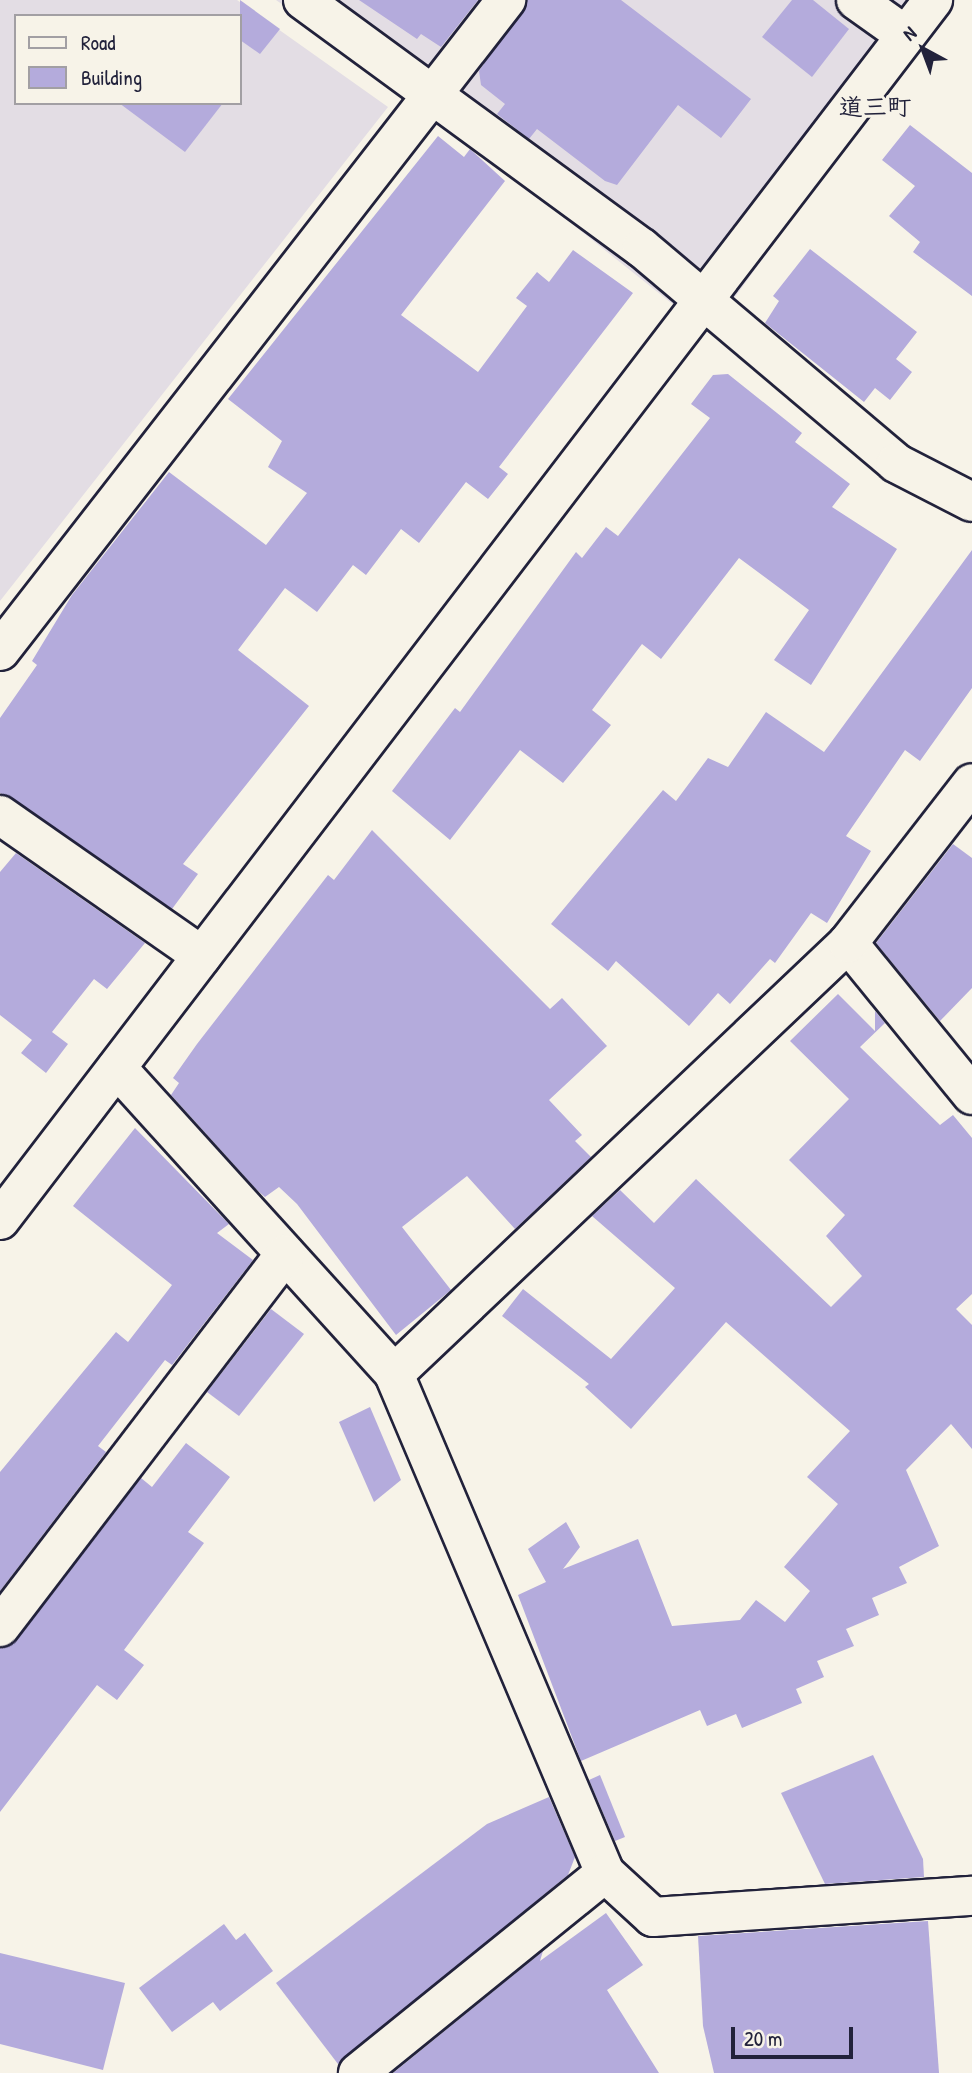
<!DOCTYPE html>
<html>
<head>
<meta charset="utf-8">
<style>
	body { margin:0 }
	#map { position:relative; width:972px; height:2073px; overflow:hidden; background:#f7f3e8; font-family:"Patrick Hand","Klee One",sans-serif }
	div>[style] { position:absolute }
	.built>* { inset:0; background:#e3dde4 }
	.building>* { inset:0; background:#b4abdc }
	.roads { filter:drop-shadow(2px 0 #22223b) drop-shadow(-2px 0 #22223b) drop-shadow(0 2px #22223b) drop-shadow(0 -2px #22223b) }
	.minor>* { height:38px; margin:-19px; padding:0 19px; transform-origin:19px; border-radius:19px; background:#f7f3e8 }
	span { translate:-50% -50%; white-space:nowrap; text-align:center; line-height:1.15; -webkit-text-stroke:6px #f7f3e8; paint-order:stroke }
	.neighbourhood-label { font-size:24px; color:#22223b; font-weight:700 }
	.legend { position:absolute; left:14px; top:14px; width:228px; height:91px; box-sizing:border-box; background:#f7f3e8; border:2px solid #a29fa3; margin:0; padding:9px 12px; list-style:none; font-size:21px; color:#22223b }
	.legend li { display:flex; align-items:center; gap:14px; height:35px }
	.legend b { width:35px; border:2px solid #a29fa3 }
	.north { position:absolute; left:888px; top:14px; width:70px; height:70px; -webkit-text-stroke:5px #f7f3e8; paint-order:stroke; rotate:319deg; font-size:19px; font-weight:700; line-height:28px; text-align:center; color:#22223b }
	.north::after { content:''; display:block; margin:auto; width:24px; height:32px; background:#22223b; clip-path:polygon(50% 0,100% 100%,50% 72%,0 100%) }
	.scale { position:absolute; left:731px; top:2027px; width:122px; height:32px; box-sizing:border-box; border:4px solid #22223b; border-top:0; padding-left:9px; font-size:21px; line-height:24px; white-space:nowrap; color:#22223b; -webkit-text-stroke:5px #f7f3e8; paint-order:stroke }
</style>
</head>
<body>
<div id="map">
	<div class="built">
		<i style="clip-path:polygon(evenodd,0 0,237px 0,388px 107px,0 601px,0 0,16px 16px,240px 16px,240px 103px,16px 103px,16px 16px)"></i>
		<i style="clip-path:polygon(276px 0,950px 0,709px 333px,405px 91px)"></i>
	</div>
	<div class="building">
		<i style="clip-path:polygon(240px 0,280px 29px,260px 54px,240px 40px)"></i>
		<i style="clip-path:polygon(359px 0,478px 0,441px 47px,421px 34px,417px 39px)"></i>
		<i style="clip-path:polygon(527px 0,621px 0,751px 99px,721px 138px,678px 105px,617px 185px,605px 181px,537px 129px,529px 139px,497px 114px,505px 104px,481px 85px,479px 71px)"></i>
		<i style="clip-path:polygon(792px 0,813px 0,849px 29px,812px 77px,762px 37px)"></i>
		<i style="clip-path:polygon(119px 103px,223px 103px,185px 152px)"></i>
		<i style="clip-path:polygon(910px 125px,972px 173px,972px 296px,913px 252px,920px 242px,889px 216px,915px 186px,882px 160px)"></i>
		<i style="clip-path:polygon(438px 136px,464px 157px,470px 149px,505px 181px,401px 315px,478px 372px,527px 306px,516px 298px,537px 272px,549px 282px,573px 250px,633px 293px,499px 467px,508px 474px,488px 499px,466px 482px,419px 543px,401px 529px,366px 575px,353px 565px,317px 612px,285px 588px,238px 650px,309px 706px,183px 864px,198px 874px,172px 909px,0 793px,0 718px,37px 665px,32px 661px,72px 595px,169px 472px,266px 545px,307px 493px,268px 467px,282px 441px,228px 399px)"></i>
		<i style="clip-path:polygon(810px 249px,917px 332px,896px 359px,912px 372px,890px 400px,875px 388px,864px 402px,765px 323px,779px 301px,773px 296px)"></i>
		<i style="clip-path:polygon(728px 374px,802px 433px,795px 442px,850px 484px,832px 507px,897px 549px,811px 685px,774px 660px,809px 610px,739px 558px,661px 659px,642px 644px,592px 710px,611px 725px,563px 783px,520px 750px,450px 840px,392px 791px,455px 708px,460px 712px,576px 552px,582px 558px,606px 527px,618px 536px,710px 418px,691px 404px,713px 375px)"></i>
		<i style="clip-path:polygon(972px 550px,972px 688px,920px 761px,905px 750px,846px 836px,871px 851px,827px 923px,811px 913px,775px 963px,770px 959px,730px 1004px,718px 993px,689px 1026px,616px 961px,608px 971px,551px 924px,663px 790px,676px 801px,708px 758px,728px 767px,766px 712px,824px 752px)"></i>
		<i style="clip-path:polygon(372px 830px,550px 1009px,562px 998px,607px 1046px,549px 1100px,582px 1135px,575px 1141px,591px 1157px,515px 1229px,467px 1176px,402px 1227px,451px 1290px,396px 1335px,297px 1204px,279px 1187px,265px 1197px,257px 1190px,171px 1095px,179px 1083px,173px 1078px,197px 1044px,328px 875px,334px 880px)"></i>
		<i style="clip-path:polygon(953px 844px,972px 858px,972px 988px,940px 1021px,876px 943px)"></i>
		<i style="clip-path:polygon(16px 853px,145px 943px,107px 989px,94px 979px,52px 1032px,68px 1044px,46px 1073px,21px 1053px,32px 1040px,0 1015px,0 872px)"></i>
		<i style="clip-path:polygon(838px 994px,875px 1031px,875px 1011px,885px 1023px,860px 1047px,940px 1125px,953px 1115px,972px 1138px,972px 1294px,956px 1309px,972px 1325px,972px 1449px,951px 1424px,906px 1470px,939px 1546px,899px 1567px,907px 1583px,872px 1598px,879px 1615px,846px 1629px,854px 1646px,817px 1661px,824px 1677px,796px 1689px,802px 1703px,742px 1728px,736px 1714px,707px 1726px,700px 1710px,581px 1761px,518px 1595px,546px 1582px,528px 1549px,566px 1522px,580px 1547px,563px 1569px,638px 1539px,672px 1626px,740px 1620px,756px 1600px,785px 1622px,810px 1591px,784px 1567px,838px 1504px,807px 1477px,850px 1431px,726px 1322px,631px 1429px,585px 1387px,589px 1384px,502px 1316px,523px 1289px,611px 1359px,675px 1288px,592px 1216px,620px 1190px,654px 1223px,696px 1179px,831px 1307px,862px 1276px,826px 1236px,845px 1215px,789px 1160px,849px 1099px,790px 1041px)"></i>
		<i style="clip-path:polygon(135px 1128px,229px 1224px,217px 1233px,253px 1260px,172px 1365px,165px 1360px,98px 1446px,106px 1452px,0 1591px,0 1472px,116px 1332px,128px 1342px,172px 1285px,73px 1206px)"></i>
		<i style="clip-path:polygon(271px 1309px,304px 1334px,239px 1416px,207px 1392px)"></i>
		<i style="clip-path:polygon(370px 1407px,401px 1480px,374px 1502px,339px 1422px)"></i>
		<i style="clip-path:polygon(186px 1443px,230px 1477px,188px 1532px,204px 1543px,124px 1650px,144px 1665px,117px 1700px,97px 1685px,0 1812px,0 1648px,17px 1640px,141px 1478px,152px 1487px)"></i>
		<i style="clip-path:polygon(873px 1755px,923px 1859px,924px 1877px,825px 1884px,781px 1793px)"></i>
		<i style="clip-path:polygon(600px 1775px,625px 1837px,615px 1841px,589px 1780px)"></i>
		<i style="clip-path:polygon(549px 1797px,575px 1857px,568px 1875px,338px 2064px,276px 1983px,487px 1824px)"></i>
		<i style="clip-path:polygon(606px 1913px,643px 1965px,607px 1990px,659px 2073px,393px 2073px,543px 1951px,540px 1961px)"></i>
		<i style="clip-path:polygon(928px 1921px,939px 2073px,714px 2073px,703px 2026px,698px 1936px)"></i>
		<i style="clip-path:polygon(224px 1924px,236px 1940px,245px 1933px,273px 1971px,220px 2011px,213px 2002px,172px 2032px,139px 1988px)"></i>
		<i style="clip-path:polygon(0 1953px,125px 1983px,103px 2070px,0 2044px)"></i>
	</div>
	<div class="roads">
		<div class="minor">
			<i style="left:303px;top:0;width:420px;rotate:36.2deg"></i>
			<i style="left:642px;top:248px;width:333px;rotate:40.2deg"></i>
			<i style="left:896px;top:463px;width:85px;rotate:27.2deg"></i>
			<i style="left:856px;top:0;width:60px;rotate:35.5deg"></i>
			<i style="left:0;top:651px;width:825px;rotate:-52.14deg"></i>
			<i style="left:0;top:815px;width:246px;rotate:34.9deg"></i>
			<i style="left:848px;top:943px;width:196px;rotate:50.8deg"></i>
			<i style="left:117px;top:1068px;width:413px;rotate:47.8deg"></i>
			<i style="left:394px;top:1374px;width:542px;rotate:67.08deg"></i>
			<i style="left:605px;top:1873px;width:318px;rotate:141deg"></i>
			<i style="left:0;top:1220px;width:1536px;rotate:-52.59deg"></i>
			<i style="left:394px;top:1374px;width:626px;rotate:-43.51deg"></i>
			<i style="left:848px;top:943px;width:202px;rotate:-52.2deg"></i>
			<i style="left:0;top:1627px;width:469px;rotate:-52.6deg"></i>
			<i style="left:605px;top:1873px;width:65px;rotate:42.5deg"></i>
			<i style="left:653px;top:1917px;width:320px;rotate:-3.8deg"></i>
		</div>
	</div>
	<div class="neighbourhood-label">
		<span style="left:875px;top:107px">道三町</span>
	</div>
	<ul class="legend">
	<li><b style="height:9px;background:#f7f3e8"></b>Road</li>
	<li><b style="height:19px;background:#b4abdc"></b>Building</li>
	</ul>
	<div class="north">N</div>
	<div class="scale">20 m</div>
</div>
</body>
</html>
